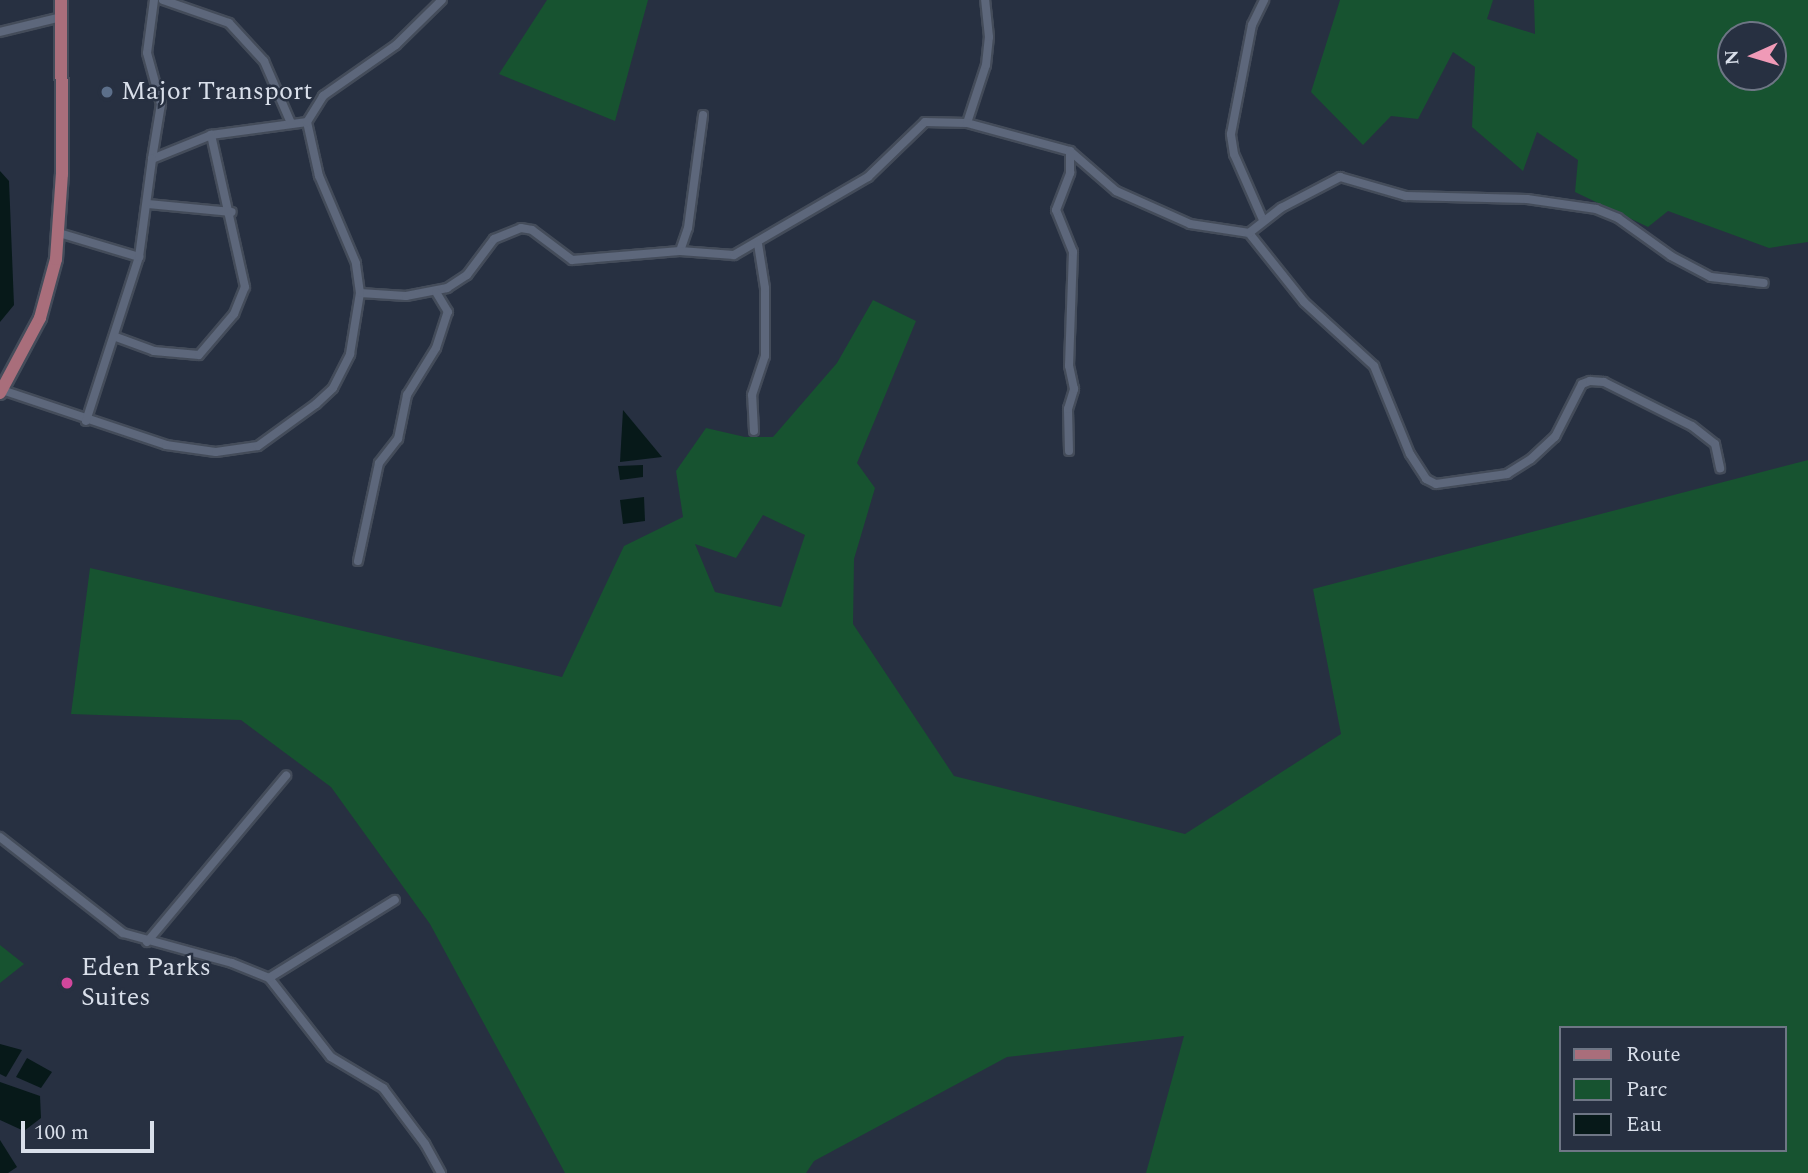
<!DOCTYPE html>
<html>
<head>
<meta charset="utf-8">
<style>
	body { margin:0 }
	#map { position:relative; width:1808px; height:1173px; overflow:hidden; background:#273041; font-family:Spectral,serif }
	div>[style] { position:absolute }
	.green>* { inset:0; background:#175330 }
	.water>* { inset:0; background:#071919 }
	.roads { filter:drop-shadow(2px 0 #444c5a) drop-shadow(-2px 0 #444c5a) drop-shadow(0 2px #444c5a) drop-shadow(0 -2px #444c5a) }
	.street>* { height:8px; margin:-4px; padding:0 4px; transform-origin:4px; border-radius:4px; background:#5d677b }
	.primary>* { height:12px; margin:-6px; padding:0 6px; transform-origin:6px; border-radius:6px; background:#a96e7b }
	.dots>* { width:19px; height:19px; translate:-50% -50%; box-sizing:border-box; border:4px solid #273041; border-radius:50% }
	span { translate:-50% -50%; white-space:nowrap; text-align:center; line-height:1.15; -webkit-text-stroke:5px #273041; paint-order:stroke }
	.poi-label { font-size:26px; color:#d9dfea }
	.left { translate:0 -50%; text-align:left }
	.legend { position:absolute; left:1559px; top:1026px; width:228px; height:126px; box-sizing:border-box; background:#273041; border:2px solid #6e7685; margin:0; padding:9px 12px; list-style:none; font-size:21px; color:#d9dfea }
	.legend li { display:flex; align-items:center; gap:14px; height:35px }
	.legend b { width:35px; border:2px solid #6e7685 }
	.north { position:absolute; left:1717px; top:21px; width:70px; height:70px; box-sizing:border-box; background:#273041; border:2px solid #6e7685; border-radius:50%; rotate:266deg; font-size:19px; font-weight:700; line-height:28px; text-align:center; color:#d9dfea }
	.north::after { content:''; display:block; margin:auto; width:24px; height:32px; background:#f09ab7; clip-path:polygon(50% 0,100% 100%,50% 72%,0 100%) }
	.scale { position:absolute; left:21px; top:1121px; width:133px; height:32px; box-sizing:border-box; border:4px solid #d9dfea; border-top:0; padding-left:9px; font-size:21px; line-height:24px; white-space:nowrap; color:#d9dfea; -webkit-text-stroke:5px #273041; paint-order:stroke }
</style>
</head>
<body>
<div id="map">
	<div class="green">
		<i style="clip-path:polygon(547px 0,648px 0,615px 121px,499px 74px)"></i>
		<i style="clip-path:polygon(evenodd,1340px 0,1493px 0,1487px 19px,1535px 34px,1534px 0,1808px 0,1808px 242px,1769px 248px,1668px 211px,1648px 227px,1575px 192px,1578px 160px,1537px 132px,1523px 171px,1472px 127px,1475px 67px,1453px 52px,1418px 119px,1391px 116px,1363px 145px,1311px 92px,1340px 0,1731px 35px,1773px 35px,1773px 77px,1731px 77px,1731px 35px)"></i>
		<i style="clip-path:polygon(evenodd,873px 300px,916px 321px,857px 463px,875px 488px,854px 559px,853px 624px,954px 776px,1185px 834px,1341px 734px,1313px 589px,1808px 460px,1808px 1173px,1146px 1173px,1184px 1036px,1007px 1057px,814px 1161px,806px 1173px,565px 1173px,430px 924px,331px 787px,241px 720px,71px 714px,90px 568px,562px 677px,624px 546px,683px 517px,676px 471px,706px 428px,745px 437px,773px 437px,837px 363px,873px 300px,763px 515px,805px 535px,781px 607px,715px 592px,695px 544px,736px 558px,763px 515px,873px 300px,1561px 1028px,1785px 1028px,1785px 1150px,1561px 1150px,1561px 1028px)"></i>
		<i style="clip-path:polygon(0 945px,24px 964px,0 983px)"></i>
	</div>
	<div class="water">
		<i style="clip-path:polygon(0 171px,9px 181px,14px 305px,0 322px)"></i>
		<i style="clip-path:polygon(623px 410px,662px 457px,620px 462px)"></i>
		<i style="clip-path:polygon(643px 465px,643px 477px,620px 480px,618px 466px)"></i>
		<i style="clip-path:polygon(644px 497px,645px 521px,623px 524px,620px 500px)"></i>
		<i style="clip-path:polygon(0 1044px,22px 1050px,6px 1077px,0 1074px)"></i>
		<i style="clip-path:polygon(27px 1058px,52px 1072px,41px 1088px,16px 1077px)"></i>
		<i style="clip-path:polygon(0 1082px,40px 1096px,41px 1118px,24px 1131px,0 1120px)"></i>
		<i style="clip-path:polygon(0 1140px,17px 1167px,8px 1173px,0 1173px)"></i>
	</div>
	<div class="roads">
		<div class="street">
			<i style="left:154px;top:0;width:53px;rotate:97.5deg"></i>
			<i style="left:147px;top:53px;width:53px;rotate:74.6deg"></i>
			<i style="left:161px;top:104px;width:56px;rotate:99.3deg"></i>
			<i style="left:152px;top:159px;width:64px;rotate:-22.1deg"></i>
			<i style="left:211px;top:135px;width:97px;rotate:-7.7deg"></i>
			<i style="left:163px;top:0;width:70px;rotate:19.2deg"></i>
			<i style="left:229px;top:23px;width:52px;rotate:47.4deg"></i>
			<i style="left:264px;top:61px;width:68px;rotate:66.5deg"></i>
			<i style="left:0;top:32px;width:63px;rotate:-13.8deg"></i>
			<i style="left:967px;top:123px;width:61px;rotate:-71.9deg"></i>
			<i style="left:986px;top:65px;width:28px;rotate:-84deg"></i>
			<i style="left:989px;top:37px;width:37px;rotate:-96deg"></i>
			<i style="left:148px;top:204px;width:84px;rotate:5.4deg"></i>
			<i style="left:1263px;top:220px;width:72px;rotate:-113.7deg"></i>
			<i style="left:1234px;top:154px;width:20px;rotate:-99deg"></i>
			<i style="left:1231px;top:134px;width:111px;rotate:-79.1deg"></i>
			<i style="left:1252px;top:25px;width:28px;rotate:-64deg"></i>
			<i style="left:59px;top:233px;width:84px;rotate:16.7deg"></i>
			<i style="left:1249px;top:233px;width:88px;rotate:51.4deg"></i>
			<i style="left:1304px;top:302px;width:95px;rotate:42.4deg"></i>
			<i style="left:1374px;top:366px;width:95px;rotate:67.8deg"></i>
			<i style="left:1410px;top:454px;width:30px;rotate:57deg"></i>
			<i style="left:1426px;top:479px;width:11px;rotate:27deg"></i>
			<i style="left:1436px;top:484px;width:72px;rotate:-8deg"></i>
			<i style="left:1507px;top:474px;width:28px;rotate:-32deg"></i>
			<i style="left:1531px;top:459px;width:33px;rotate:-43deg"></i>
			<i style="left:1555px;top:437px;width:59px;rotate:-63deg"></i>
			<i style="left:1582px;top:384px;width:9px;rotate:-21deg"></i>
			<i style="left:1590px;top:381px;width:14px;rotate:4deg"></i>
			<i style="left:1604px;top:382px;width:98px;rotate:26.6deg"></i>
			<i style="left:1692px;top:426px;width:29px;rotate:38deg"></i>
			<i style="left:1715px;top:444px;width:25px;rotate:78deg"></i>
			<i style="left:680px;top:251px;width:24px;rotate:-71deg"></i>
			<i style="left:688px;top:228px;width:114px;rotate:-82.4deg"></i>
			<i style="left:360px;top:293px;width:46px;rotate:3.7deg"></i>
			<i style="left:406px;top:296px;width:42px;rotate:-11deg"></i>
			<i style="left:447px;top:288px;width:24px;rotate:-33deg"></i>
			<i style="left:467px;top:275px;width:45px;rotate:-53.1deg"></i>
			<i style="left:494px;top:239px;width:29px;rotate:-22deg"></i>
			<i style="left:521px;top:228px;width:11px;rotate:10deg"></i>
			<i style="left:532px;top:230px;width:50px;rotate:36.9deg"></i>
			<i style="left:572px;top:260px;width:108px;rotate:-4.8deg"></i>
			<i style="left:680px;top:251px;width:54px;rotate:4.2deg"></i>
			<i style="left:734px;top:255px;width:155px;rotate:-30.2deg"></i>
			<i style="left:868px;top:177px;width:79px;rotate:-44deg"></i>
			<i style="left:925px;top:122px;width:42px;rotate:1.4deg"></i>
			<i style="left:967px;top:123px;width:107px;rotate:15.2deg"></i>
			<i style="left:1070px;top:151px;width:61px;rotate:41deg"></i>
			<i style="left:1116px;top:191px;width:81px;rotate:24deg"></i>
			<i style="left:1190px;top:224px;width:60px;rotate:8.7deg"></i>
			<i style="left:1249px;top:233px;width:41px;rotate:-38deg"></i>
			<i style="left:1281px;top:208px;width:67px;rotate:-27.7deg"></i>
			<i style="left:1340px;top:177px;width:69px;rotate:16.1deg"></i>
			<i style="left:1406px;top:196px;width:121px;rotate:1.4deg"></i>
			<i style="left:1527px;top:199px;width:70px;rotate:8.2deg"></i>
			<i style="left:1596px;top:209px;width:24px;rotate:22deg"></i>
			<i style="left:1618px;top:218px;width:65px;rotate:35.6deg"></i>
			<i style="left:1671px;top:256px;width:45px;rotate:27.7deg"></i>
			<i style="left:1711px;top:277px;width:53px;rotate:6.5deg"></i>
			<i style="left:116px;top:337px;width:40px;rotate:20.2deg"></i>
			<i style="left:154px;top:351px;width:45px;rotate:5.1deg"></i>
			<i style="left:199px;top:355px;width:54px;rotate:-49.5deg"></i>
			<i style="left:234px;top:314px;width:29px;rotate:-68deg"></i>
			<i style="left:245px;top:287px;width:156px;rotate:-102.6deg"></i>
			<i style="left:2px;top:390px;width:173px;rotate:18.5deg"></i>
			<i style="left:166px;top:445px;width:50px;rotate:8deg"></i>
			<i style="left:216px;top:452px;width:42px;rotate:-8.1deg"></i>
			<i style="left:258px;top:446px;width:72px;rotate:-35.9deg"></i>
			<i style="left:316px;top:404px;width:23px;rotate:-43deg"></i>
			<i style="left:333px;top:388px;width:38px;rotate:-63deg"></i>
			<i style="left:350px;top:354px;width:62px;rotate:-80.7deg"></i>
			<i style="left:360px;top:293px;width:30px;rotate:-98deg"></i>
			<i style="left:356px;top:263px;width:95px;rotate:-113deg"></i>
			<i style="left:319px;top:176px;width:55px;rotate:-102.5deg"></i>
			<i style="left:307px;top:122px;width:31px;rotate:-58deg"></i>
			<i style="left:323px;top:96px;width:89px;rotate:-34.9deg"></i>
			<i style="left:396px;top:45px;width:64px;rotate:-44.4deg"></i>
			<i style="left:86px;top:421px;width:172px;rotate:-72.1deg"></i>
			<i style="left:139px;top:257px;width:99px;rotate:-82.4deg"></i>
			<i style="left:754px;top:431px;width:36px;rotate:-93deg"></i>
			<i style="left:752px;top:395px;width:41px;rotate:-71.6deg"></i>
			<i style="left:765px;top:356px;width:68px;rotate:-90deg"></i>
			<i style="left:765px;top:288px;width:45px;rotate:-99deg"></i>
			<i style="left:1069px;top:451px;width:42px;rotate:-91.4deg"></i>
			<i style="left:1068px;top:409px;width:21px;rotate:-73deg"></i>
			<i style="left:1074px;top:389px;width:24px;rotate:-102deg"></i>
			<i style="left:1069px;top:366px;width:114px;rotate:-88deg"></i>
			<i style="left:1073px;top:252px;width:45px;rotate:-112deg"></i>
			<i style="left:1056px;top:210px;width:40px;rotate:-69deg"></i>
			<i style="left:1070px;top:173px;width:22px;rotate:-90deg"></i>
			<i style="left:358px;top:561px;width:100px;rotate:-77.9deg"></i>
			<i style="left:379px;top:463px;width:31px;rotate:-52deg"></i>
			<i style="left:398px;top:439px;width:45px;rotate:-78.4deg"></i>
			<i style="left:407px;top:395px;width:55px;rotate:-58.3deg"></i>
			<i style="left:436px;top:348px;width:38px;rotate:-72deg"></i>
			<i style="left:448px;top:312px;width:23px;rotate:-121deg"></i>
			<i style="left:0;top:837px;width:156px;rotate:38deg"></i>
			<i style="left:123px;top:933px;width:113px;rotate:15.4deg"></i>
			<i style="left:232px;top:963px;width:40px;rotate:22deg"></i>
			<i style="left:269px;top:978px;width:100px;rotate:51.9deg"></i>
			<i style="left:331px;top:1057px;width:61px;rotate:30.8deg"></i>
			<i style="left:383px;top:1088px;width:70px;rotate:53.1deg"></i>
			<i style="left:425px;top:1144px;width:33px;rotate:61deg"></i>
			<i style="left:147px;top:942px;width:217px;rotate:-50.1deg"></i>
			<i style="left:269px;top:978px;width:148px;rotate:-31.8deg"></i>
		</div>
		<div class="primary">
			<i style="left:0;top:393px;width:85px;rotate:-61.9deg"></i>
			<i style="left:40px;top:318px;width:61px;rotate:-74.8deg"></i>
			<i style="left:56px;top:259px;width:85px;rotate:-86deg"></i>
			<i style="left:62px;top:174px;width:174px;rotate:-90.3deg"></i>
		</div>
	</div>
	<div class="dots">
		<i style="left:107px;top:92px;background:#5c6f8a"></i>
		<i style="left:67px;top:983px;background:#d1479c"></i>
	</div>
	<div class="poi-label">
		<span class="left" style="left:121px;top:92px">Major Transport</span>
		<span class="left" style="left:81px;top:983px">Eden Parks<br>Suites</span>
	</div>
	<ul class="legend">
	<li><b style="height:9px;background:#a96e7b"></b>Route</li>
	<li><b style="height:19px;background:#175330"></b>Parc</li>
	<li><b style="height:19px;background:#071919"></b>Eau</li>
	</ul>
	<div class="north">N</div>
	<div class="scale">100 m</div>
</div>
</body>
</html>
